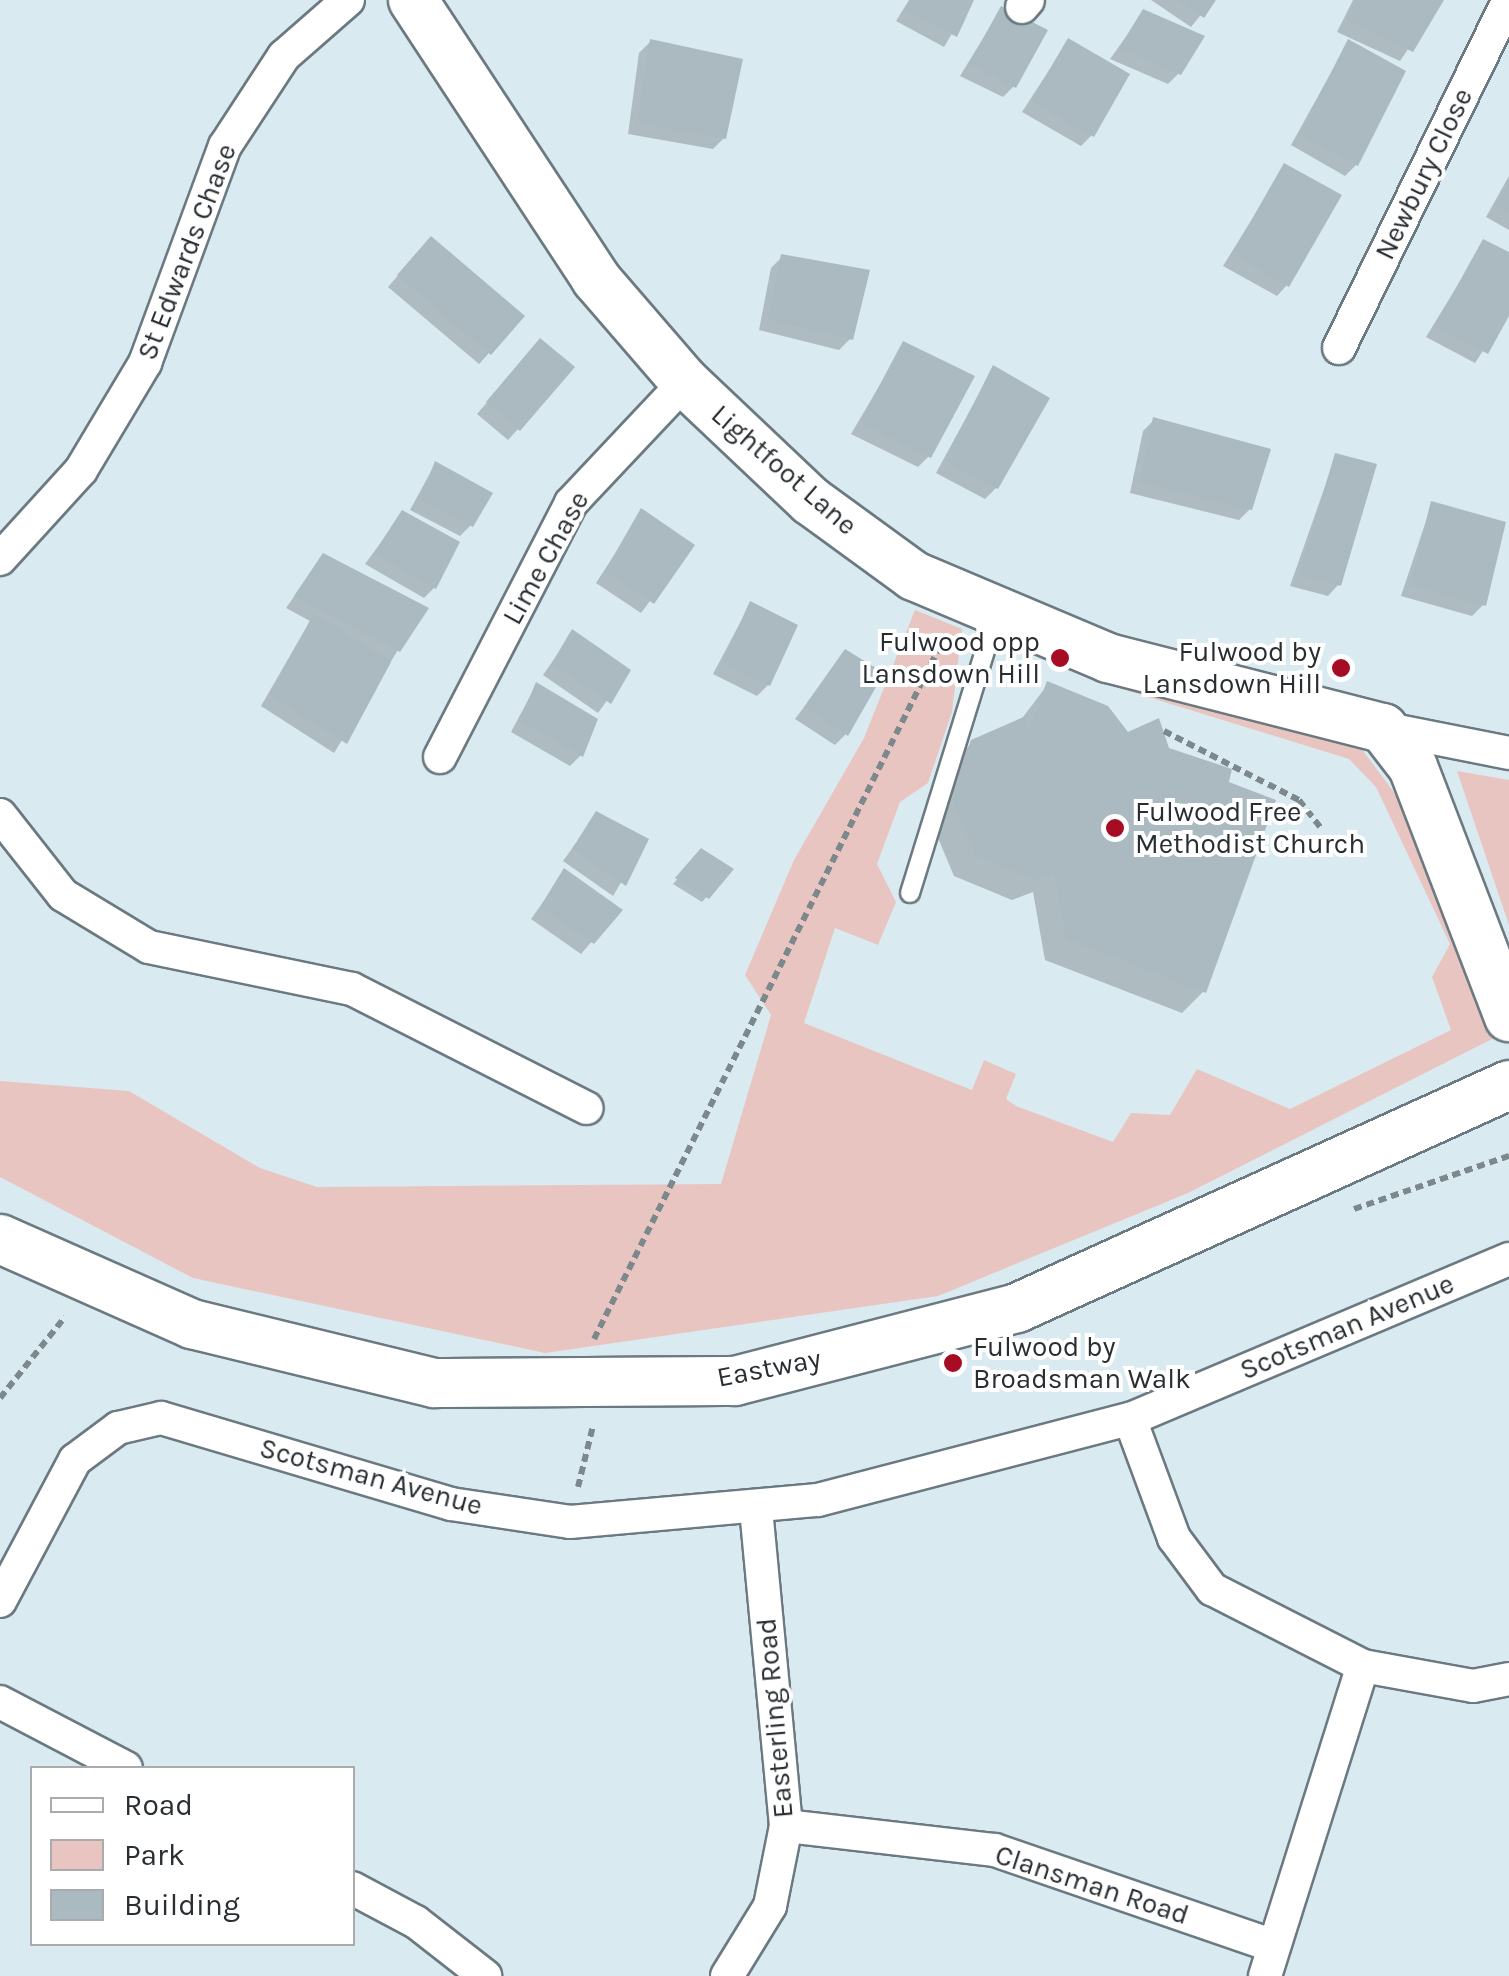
<!DOCTYPE html>
<html>
<head>
<meta charset="utf-8">
<style>
	body { margin:0 }
	#map { position:relative; width:1509px; height:1976px; overflow:hidden; background:#daeaf1; font-family:Karla,sans-serif }
	div>[style] { position:absolute }
	.green>* { inset:0; background:#e9c5c2 }
	.shadow>* { inset:0; background:#0003 }
	.building>* { inset:0; background:#abbac1 }
	.path>* { height:6px; margin-top:-3px; transform-origin:0; background:repeating-linear-gradient(90deg,#7d888d 0 8px,transparent 0 13px) }
	.roads { filter:drop-shadow(2px 0 #6b7980) drop-shadow(-2px 0 #6b7980) drop-shadow(0 2px #6b7980) drop-shadow(0 -2px #6b7980) }
	.lane>* { height:18px; margin:-9px; padding:0 9px; transform-origin:9px; border-radius:9px; background:#fff }
	.street>* { height:32px; margin:-16px; padding:0 16px; transform-origin:16px; border-radius:16px; background:#fff }
	.secondary>* { height:48px; margin:-24px; padding:0 24px; transform-origin:24px; border-radius:24px; background:#fff }
	.dots>* { width:28px; height:28px; translate:-50% -50%; box-sizing:border-box; border:5px solid #fff; border-radius:50% }
	span { translate:-50% -50%; white-space:nowrap; text-align:center; line-height:1.15; -webkit-text-stroke:8px #fff; paint-order:stroke }
	.street-label { font-size:28px; color:#282e31 }
	.poi-label { font-size:28px; color:#282e31 }
	.right { translate:-100% -50%; text-align:right }
	.left { translate:0 -50%; text-align:left }
	.legend { position:absolute; left:30px; top:1766px; width:325px; height:180px; box-sizing:border-box; background:#fff; border:2px solid #a9abad; margin:0; padding:12px 18px; list-style:none; font-size:30px; color:#282e31 }
	.legend li { display:flex; align-items:center; gap:20px; height:50px }
	.legend b { width:50px; border:2px solid #a9abad }
</style>
</head>
<body>
<div id="map">
	<div class="green">
		<i style="clip-path:polygon(915px 610px,962px 629px,952px 712px,928px 783px,900px 802px,877px 864px,896px 902px,878px 945px,835px 928px,804px 1023px,972px 1090px,984px 1060px,1016px 1074px,1006px 1099px,1016px 1106px,1113px 1142px,1131px 1113px,1170px 1115px,1197px 1069px,1290px 1109px,1451px 1030px,1432px 977px,1450px 944px,1376px 787px,1349px 759px,1093px 680px,1007px 641px,1361px 748px,1419px 826px,1497px 1013px,1492px 1039px,1188px 1193px,938px 1296px,545px 1353px,193px 1278px,0 1177px,0 1081px,129px 1091px,260px 1168px,317px 1187px,721px 1184px,771px 1015px,745px 975px,794px 860px,864px 738px)"></i>
		<i style="clip-path:polygon(1457px 771px,1509px 780px,1509px 925px)"></i>
	</div>
	<div class="shadow">
		<i style="clip-path:polygon(909px 0,972px 0,944px 47px,896px 21px)"></i>
		<i style="clip-path:polygon(1151px 0,1213px 0,1191px 27px)"></i>
		<i style="clip-path:polygon(1353px 0,1441px 0,1400px 61px,1337px 32px)"></i>
		<i style="clip-path:polygon(1001px 9px,1014px 86px,1003px 97px,960px 76px)"></i>
		<i style="clip-path:polygon(1144px 12px,1179px 73px,1168px 84px,1110px 59px)"></i>
		<i style="clip-path:polygon(1068px 41px,1092px 135px,1081px 146px,1022px 112px)"></i>
		<i style="clip-path:polygon(650px 42px,724px 138px,713px 149px,628px 134px,639px 53px)"></i>
		<i style="clip-path:polygon(1348px 42px,1356px 165px,1345px 176px,1291px 145px)"></i>
		<i style="clip-path:polygon(1285px 166px,1287px 285px,1277px 296px,1223px 266px)"></i>
		<i style="clip-path:polygon(1509px 176px,1509px 230px,1486px 217px)"></i>
		<i style="clip-path:polygon(1484px 242px,1509px 255px,1509px 311px,1475px 363px,1426px 337px)"></i>
		<i style="clip-path:polygon(420px 250px,489px 353px,479px 364px,388px 287px)"></i>
		<i style="clip-path:polygon(782px 257px,850px 339px,839px 350px,759px 330px,771px 268px)"></i>
		<i style="clip-path:polygon(904px 344px,929px 456px,918px 467px,851px 434px)"></i>
		<i style="clip-path:polygon(530px 352px,518px 429px,508px 440px,477px 414px)"></i>
		<i style="clip-path:polygon(993px 368px,996px 488px,985px 499px,936px 473px)"></i>
		<i style="clip-path:polygon(1154px 420px,1250px 509px,1239px 520px,1130px 493px,1143px 431px)"></i>
		<i style="clip-path:polygon(1336px 455px,1339px 584px,1328px 596px,1290px 586px)"></i>
		<i style="clip-path:polygon(435px 464px,471px 525px,460px 536px,410px 510px)"></i>
		<i style="clip-path:polygon(1432px 503px,1483px 605px,1472px 616px,1401px 596px)"></i>
		<i style="clip-path:polygon(642px 512px,691px 546px,641px 613px,596px 583px)"></i>
		<i style="clip-path:polygon(403px 513px,434px 588px,424px 598px,365px 564px)"></i>
		<i style="clip-path:polygon(323px 556px,398px 650px,334px 753px,261px 706px,310px 621px,286px 608px)"></i>
		<i style="clip-path:polygon(750px 604px,768px 685px,757px 696px,713px 674px)"></i>
		<i style="clip-path:polygon(573px 632px,628px 671px,598px 713px,543px 675px)"></i>
		<i style="clip-path:polygon(846px 652px,846px 734px,835px 745px,795px 719px)"></i>
		<i style="clip-path:polygon(1048px 684px,1204px 991px,1182px 1013px,1045px 960px,1033px 892px,1012px 900px,954px 876px,930px 819px,950px 765px,973px 742px,1020px 721px)"></i>
		<i style="clip-path:polygon(536px 685px,581px 755px,570px 766px,511px 732px)"></i>
		<i style="clip-path:polygon(597px 814px,646px 840px,613px 896px,563px 861px)"></i>
		<i style="clip-path:polygon(701px 852px,730px 870px,702px 902px,673px 884px)"></i>
		<i style="clip-path:polygon(565px 872px,619px 910px,581px 954px,531px 919px)"></i>
	</div>
	<div class="building">
		<i style="clip-path:polygon(911px 0,974px 0,957px 37px,905px 10px)"></i>
		<i style="clip-path:polygon(1178px 0,1216px 0,1204px 18px)"></i>
		<i style="clip-path:polygon(1356px 0,1444px 0,1413px 52px,1346px 20px)"></i>
		<i style="clip-path:polygon(1001px 6px,1048px 30px,1016px 88px,969px 64px)"></i>
		<i style="clip-path:polygon(1143px 9px,1205px 36px,1181px 75px,1119px 48px)"></i>
		<i style="clip-path:polygon(1068px 38px,1130px 74px,1094px 137px,1031px 101px)"></i>
		<i style="clip-path:polygon(650px 39px,743px 59px,726px 139px,637px 123px)"></i>
		<i style="clip-path:polygon(1348px 39px,1406px 71px,1358px 166px,1300px 134px)"></i>
		<i style="clip-path:polygon(1284px 163px,1342px 195px,1289px 287px,1232px 254px)"></i>
		<i style="clip-path:polygon(1509px 181px,1509px 213px,1495px 206px)"></i>
		<i style="clip-path:polygon(431px 236px,525px 316px,491px 355px,397px 275px)"></i>
		<i style="clip-path:polygon(1483px 239px,1509px 252px,1509px 316px,1488px 354px,1435px 326px)"></i>
		<i style="clip-path:polygon(781px 254px,870px 270px,853px 340px,768px 319px)"></i>
		<i style="clip-path:polygon(540px 338px,575px 367px,520px 431px,486px 402px)"></i>
		<i style="clip-path:polygon(903px 341px,975px 376px,931px 458px,860px 422px)"></i>
		<i style="clip-path:polygon(993px 365px,1050px 398px,998px 489px,945px 461px)"></i>
		<i style="clip-path:polygon(1153px 417px,1271px 449px,1252px 510px,1140px 482px)"></i>
		<i style="clip-path:polygon(1335px 453px,1377px 464px,1341px 586px,1299px 575px)"></i>
		<i style="clip-path:polygon(435px 461px,493px 493px,473px 527px,420px 499px)"></i>
		<i style="clip-path:polygon(1431px 501px,1506px 522px,1486px 606px,1410px 585px)"></i>
		<i style="clip-path:polygon(641px 508px,695px 545px,654px 604px,605px 571px)"></i>
		<i style="clip-path:polygon(402px 510px,460px 542px,436px 589px,374px 553px)"></i>
		<i style="clip-path:polygon(323px 553px,429px 608px,400px 652px,294px 596px)"></i>
		<i style="clip-path:polygon(750px 601px,798px 625px,770px 686px,722px 663px)"></i>
		<i style="clip-path:polygon(314px 613px,391px 662px,347px 744px,270px 695px)"></i>
		<i style="clip-path:polygon(572px 629px,631px 670px,611px 704px,552px 663px)"></i>
		<i style="clip-path:polygon(845px 649px,884px 673px,848px 736px,804px 707px)"></i>
		<i style="clip-path:polygon(1047px 681px,1108px 706px,1128px 732px,1159px 718px,1169px 748px,1232px 769px,1229px 782px,1276px 800px,1206px 993px,1066px 938px,1054px 872px,1036px 880px,975px 855px,951px 796px,971px 740px,1026px 716px,1028px 732px)"></i>
		<i style="clip-path:polygon(536px 682px,598px 719px,583px 757px,520px 720px)"></i>
		<i style="clip-path:polygon(596px 811px,649px 839px,626px 886px,572px 849px)"></i>
		<i style="clip-path:polygon(701px 848px,734px 869px,709px 899px,675px 878px)"></i>
		<i style="clip-path:polygon(564px 868px,623px 910px,594px 944px,540px 907px)"></i>
	</div>
	<div class="path">
		<i style="left:1164px;top:731px;width:152px;rotate:27.1deg"></i>
		<i style="left:1299px;top:800px;width:37px;rotate:52deg"></i>
		<i style="left:1354px;top:1209px;width:164px;rotate:-18.9deg"></i>
		<i style="left:594px;top:1339px;width:788px;rotate:-63.47deg"></i>
		<i style="left:0;top:1398px;width:104px;rotate:-51.3deg"></i>
		<i style="left:578px;top:1487px;width:63px;rotate:-76.2deg"></i>
	</div>
	<div class="roads">
		<div class="lane">
			<i style="left:910px;top:893px;width:294px;rotate:-72.8deg"></i>
		</div>
		<div class="street">
			<i style="left:1022px;top:7px;width:9px;rotate:-49deg"></i>
			<i style="left:1339px;top:348px;width:387px;rotate:-64deg"></i>
			<i style="left:0;top:559px;width:120px;rotate:-47.7deg"></i>
			<i style="left:81px;top:470px;width:125px;rotate:-59.1deg"></i>
			<i style="left:145px;top:363px;width:231px;rotate:-69.8deg"></i>
			<i style="left:225px;top:146px;width:108px;rotate:-56.8deg"></i>
			<i style="left:284px;top:56px;width:85px;rotate:-41.2deg"></i>
			<i style="left:1383px;top:728px;width:128px;rotate:11.2deg"></i>
			<i style="left:440px;top:757px;width:286px;rotate:-62.7deg"></i>
			<i style="left:571px;top:503px;width:166px;rotate:-46.7deg"></i>
			<i style="left:0;top:815px;width:102px;rotate:51.8deg"></i>
			<i style="left:63px;top:895px;width:100px;rotate:31.2deg"></i>
			<i style="left:149px;top:947px;width:207px;rotate:11.7deg"></i>
			<i style="left:352px;top:989px;width:263px;rotate:26.9deg"></i>
			<i style="left:1509px;top:1259px;width:411px;rotate:157.1deg"></i>
			<i style="left:1130px;top:1419px;width:127px;rotate:69.7deg"></i>
			<i style="left:1174px;top:1538px;width:64px;rotate:53.3deg"></i>
			<i style="left:1212px;top:1589px;width:169px;rotate:27deg"></i>
			<i style="left:1363px;top:1666px;width:112px;rotate:10.3deg"></i>
			<i style="left:1473px;top:1686px;width:37px;rotate:-11deg"></i>
			<i style="left:0;top:1601px;width:160px;rotate:-62deg"></i>
			<i style="left:75px;top:1460px;width:54px;rotate:-36.7deg"></i>
			<i style="left:118px;top:1428px;width:44px;rotate:-13.1deg"></i>
			<i style="left:161px;top:1418px;width:302px;rotate:16.5deg"></i>
			<i style="left:451px;top:1504px;width:120px;rotate:8.6deg"></i>
			<i style="left:570px;top:1522px;width:249px;rotate:-5.1deg"></i>
			<i style="left:818px;top:1500px;width:322px;rotate:-14.6deg"></i>
			<i style="left:0;top:1702px;width:142px;rotate:27.6deg"></i>
			<i style="left:786px;top:1826px;width:210px;rotate:6.6deg"></i>
			<i style="left:995px;top:1850px;width:295px;rotate:19deg"></i>
			<i style="left:352px;top:1888px;width:72px;rotate:28deg"></i>
			<i style="left:416px;top:1922px;width:88px;rotate:38deg"></i>
			<i style="left:727px;top:1976px;width:82px;rotate:-58.4deg"></i>
			<i style="left:770px;top:1906px;width:82px;rotate:-78.7deg"></i>
			<i style="left:786px;top:1826px;width:320px;rotate:-95.4deg"></i>
			<i style="left:1265px;top:1976px;width:325px;rotate:-72.5deg"></i>
		</div>
		<div class="secondary">
			<i style="left:413px;top:0;width:334px;rotate:56.7deg"></i>
			<i style="left:596px;top:279px;width:136px;rotate:49.2deg"></i>
			<i style="left:685px;top:382px;width:173px;rotate:43.4deg"></i>
			<i style="left:811px;top:501px;width:127px;rotate:36.1deg"></i>
			<i style="left:914px;top:576px;width:211px;rotate:22.9deg"></i>
			<i style="left:1108px;top:658px;width:284px;rotate:14.3deg"></i>
			<i style="left:1383px;top:728px;width:49px;rotate:52.4deg"></i>
			<i style="left:1413px;top:767px;width:268px;rotate:69deg"></i>
			<i style="left:0;top:1239px;width:210px;rotate:23.9deg"></i>
			<i style="left:192px;top:1324px;width:249px;rotate:13.7deg"></i>
			<i style="left:434px;top:1383px;width:301px;rotate:-0.4deg"></i>
			<i style="left:735px;top:1381px;width:291px;rotate:-14.5deg"></i>
			<i style="left:1017px;top:1308px;width:540px;rotate:-24.38deg"></i>
		</div>
	</div>
	<div class="dots">
		<i style="left:1060px;top:658px;background:#a60c24"></i>
		<i style="left:1341px;top:668px;background:#a60c24"></i>
		<i style="left:1115px;top:828px;background:#a60c24"></i>
		<i style="left:953px;top:1363px;background:#a60c24"></i>
	</div>
	<div class="street-label">
		<span style="left:1424px;top:174px;rotate:-64deg">Newbury Close</span>
		<span style="left:187px;top:252px;rotate:-69deg">St Edwards Chase</span>
		<span style="left:784px;top:470px;rotate:41deg">Lightfoot Lane</span>
		<span style="left:546px;top:558px;rotate:-61deg">Lime Chase</span>
		<span style="left:1347px;top:1327px;rotate:-23deg">Scotsman Avenue</span>
		<span style="left:769px;top:1368px;rotate:-11deg">Eastway</span>
		<span style="left:371px;top:1477px;rotate:15deg">Scotsman Avenue</span>
		<span style="left:775px;top:1718px;rotate:-95deg">Easterling Road</span>
		<span style="left:1092px;top:1885px;rotate:18deg">Clansman Road</span>
	</div>
	<div class="poi-label">
		<span class="right" style="left:1040px;top:658px">Fulwood opp<br>Lansdown Hill</span>
		<span class="right" style="left:1321px;top:668px">Fulwood by<br>Lansdown Hill</span>
		<span class="left" style="left:1135px;top:828px">Fulwood Free<br>Methodist Church</span>
		<span class="left" style="left:973px;top:1363px">Fulwood by<br>Broadsman Walk</span>
	</div>
	<ul class="legend">
	<li><b style="height:12px;background:#fff"></b>Road</li>
	<li><b style="height:28px;background:#e9c5c2"></b>Park</li>
	<li><b style="height:28px;background:#abbac1"></b>Building</li>
	</ul>
</div>
</body>
</html>
